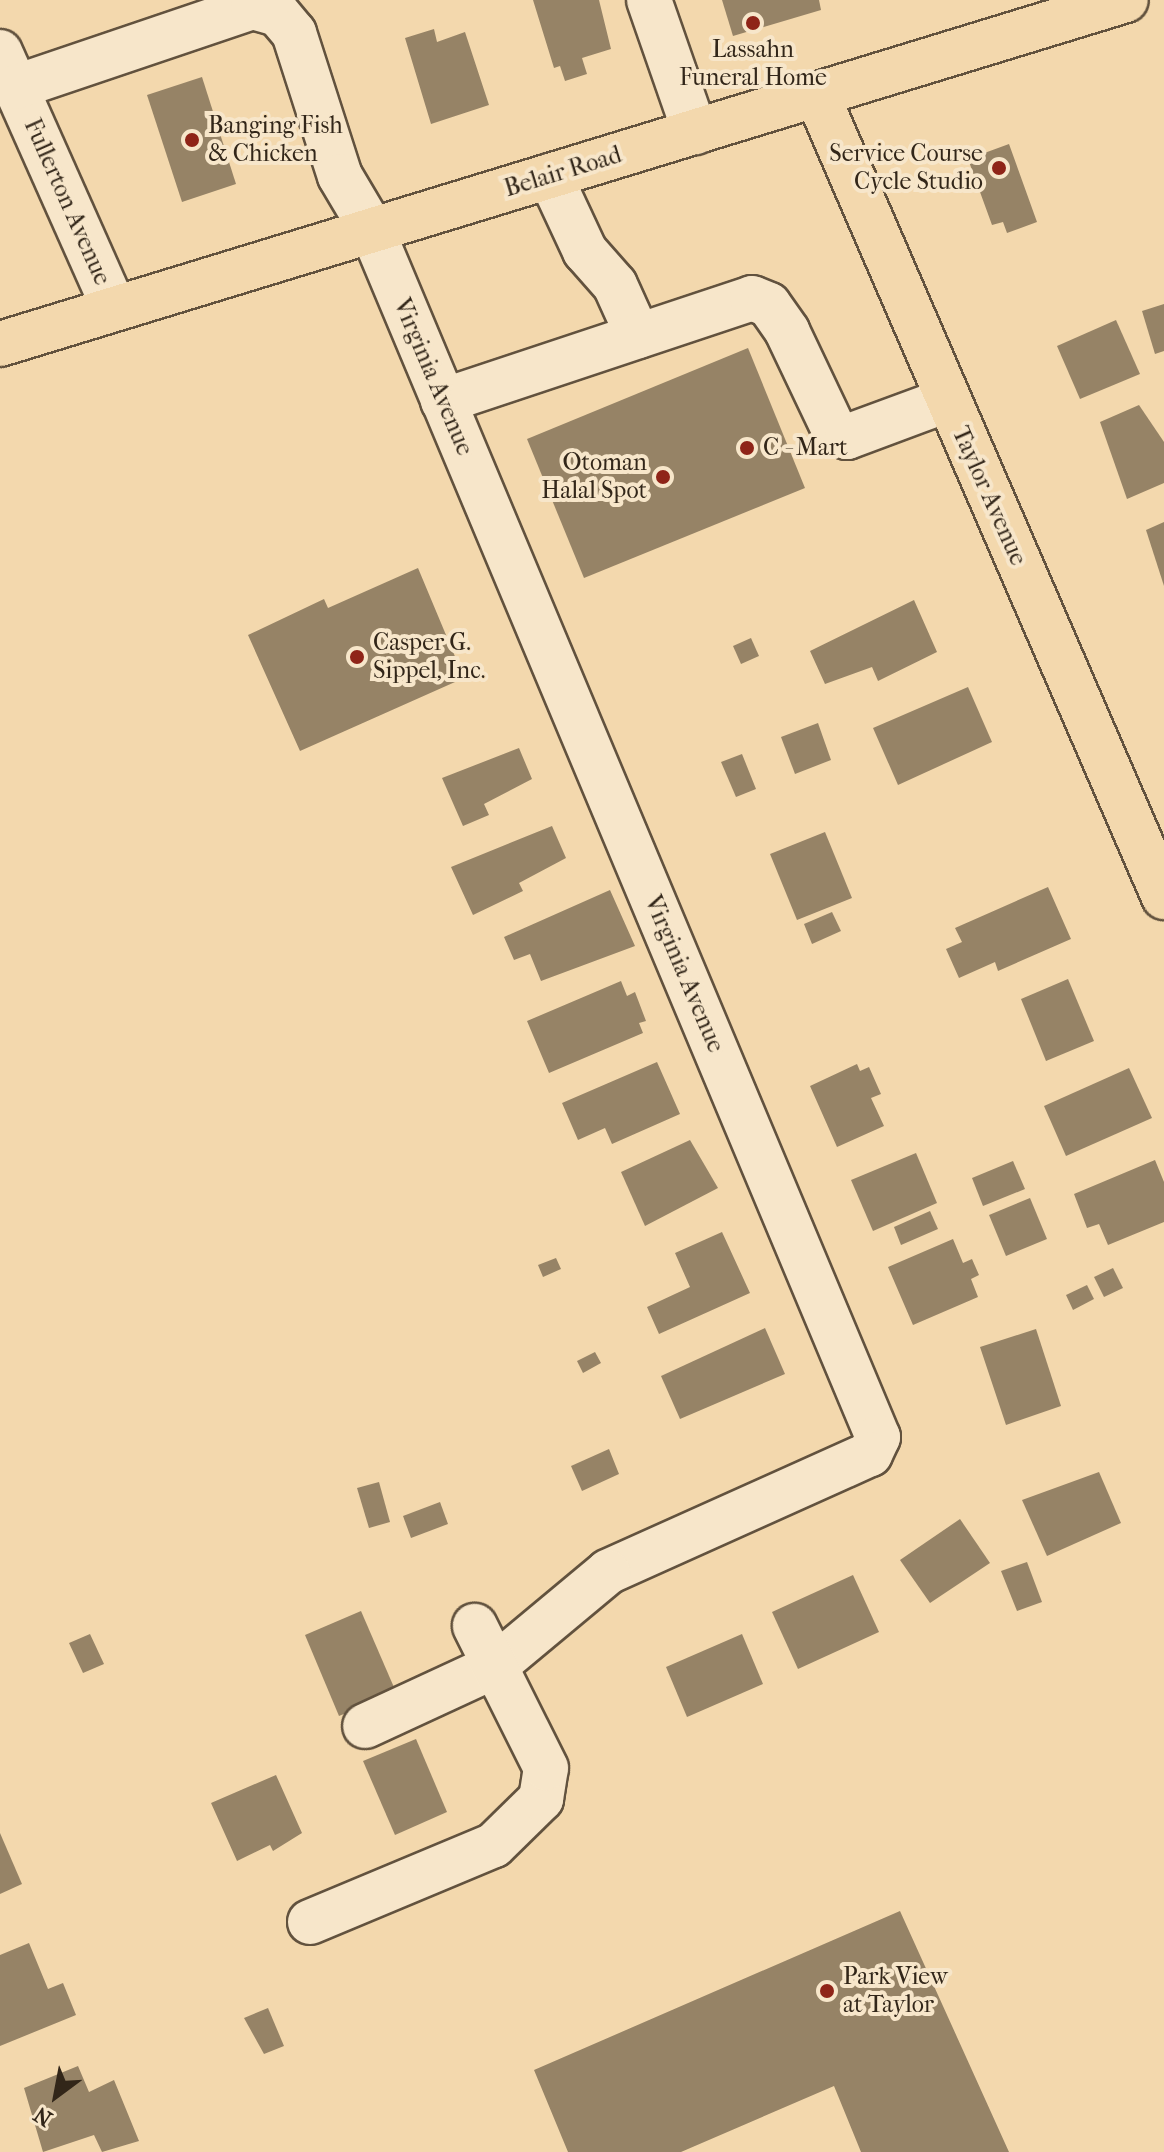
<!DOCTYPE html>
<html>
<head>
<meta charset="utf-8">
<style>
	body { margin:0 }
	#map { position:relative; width:1164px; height:2152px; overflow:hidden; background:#f3d8ad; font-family:"IM FELL French Canon",serif }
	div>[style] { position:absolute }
	.building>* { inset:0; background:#968366 }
	.roads { filter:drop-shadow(2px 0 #62523e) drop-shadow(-2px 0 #62523e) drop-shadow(0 2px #62523e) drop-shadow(0 -2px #62523e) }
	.minor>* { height:44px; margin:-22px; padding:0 22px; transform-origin:22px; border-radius:22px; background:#f7e6ca }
	.major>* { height:44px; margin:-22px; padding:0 22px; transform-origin:22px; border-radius:22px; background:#f3d8ad }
	.dots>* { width:22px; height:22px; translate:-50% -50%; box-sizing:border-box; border:4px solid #f7e6ca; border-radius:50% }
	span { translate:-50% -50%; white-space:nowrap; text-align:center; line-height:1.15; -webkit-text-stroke:8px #f7e6ca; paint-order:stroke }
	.poi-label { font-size:24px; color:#322619 }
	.left { translate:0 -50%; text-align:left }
	.right { translate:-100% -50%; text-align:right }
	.street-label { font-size:24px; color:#322619 }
	.north { position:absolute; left:16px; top:2056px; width:80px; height:80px; -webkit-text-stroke:6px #f7e6ca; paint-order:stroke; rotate:212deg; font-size:22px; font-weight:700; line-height:32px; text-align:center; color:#322619 }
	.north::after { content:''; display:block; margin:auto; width:28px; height:36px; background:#322619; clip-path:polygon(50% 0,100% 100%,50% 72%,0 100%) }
</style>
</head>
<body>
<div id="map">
	<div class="building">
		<i style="clip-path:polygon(533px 0,599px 0,611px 49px,582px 58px,587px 74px,565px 81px,560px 66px,554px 68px)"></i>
		<i style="clip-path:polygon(722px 0,819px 0,821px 10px,733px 36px)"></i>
		<i style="clip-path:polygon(434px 29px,437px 42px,465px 32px,489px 105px,431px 124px,405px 38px)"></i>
		<i style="clip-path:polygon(202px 77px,236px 184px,182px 202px,147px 95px)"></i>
		<i style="clip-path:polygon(1009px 144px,1037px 222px,1007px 233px,1003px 222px,992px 225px,968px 159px)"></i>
		<i style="clip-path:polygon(1164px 304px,1164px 351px,1155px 354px,1142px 311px)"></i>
		<i style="clip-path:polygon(1116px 320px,1140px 374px,1080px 399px,1057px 346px)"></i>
		<i style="clip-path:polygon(748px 348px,805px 488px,584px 578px,527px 439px)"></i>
		<i style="clip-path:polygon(1139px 405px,1164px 442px,1164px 483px,1127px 499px,1100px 422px)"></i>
		<i style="clip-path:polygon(1164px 522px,1164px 586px,1146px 530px)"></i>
		<i style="clip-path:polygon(418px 568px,464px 678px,300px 751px,248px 635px,324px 599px,328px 608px)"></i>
		<i style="clip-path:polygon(914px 600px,937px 652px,878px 681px,872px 667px,825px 684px,810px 651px)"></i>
		<i style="clip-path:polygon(751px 638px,759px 656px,741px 664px,733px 646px)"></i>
		<i style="clip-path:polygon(968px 687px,992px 742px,898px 785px,873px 728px)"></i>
		<i style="clip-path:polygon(818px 723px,831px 760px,795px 774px,781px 737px)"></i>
		<i style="clip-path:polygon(519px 748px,532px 779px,484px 804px,489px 815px,463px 826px,442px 778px)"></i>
		<i style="clip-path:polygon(742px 754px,756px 789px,736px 797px,721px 762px)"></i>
		<i style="clip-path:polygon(552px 826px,566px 858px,519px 883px,523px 891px,473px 915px,451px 867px)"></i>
		<i style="clip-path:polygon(825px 832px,852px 898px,797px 920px,770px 854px)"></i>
		<i style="clip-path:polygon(1048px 887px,1071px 939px,998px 971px,995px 962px,959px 978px,946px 949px,962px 942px,955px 928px)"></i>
		<i style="clip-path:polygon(610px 890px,635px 946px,541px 981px,530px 954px,514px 960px,504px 937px)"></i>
		<i style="clip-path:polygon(832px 912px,841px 931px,812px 944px,804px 924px)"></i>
		<i style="clip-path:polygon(1068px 979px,1094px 1041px,1046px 1061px,1021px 999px)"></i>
		<i style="clip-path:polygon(621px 981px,627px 996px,635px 992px,646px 1021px,639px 1023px,643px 1033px,549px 1073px,527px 1021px)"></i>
		<i style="clip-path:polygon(657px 1062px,680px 1114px,612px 1144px,605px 1128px,578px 1140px,562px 1103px)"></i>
		<i style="clip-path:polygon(857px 1064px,860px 1071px,869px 1067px,881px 1094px,871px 1098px,884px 1126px,837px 1147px,810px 1086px)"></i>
		<i style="clip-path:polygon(1129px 1068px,1152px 1118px,1066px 1156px,1044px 1106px)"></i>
		<i style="clip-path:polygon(690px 1140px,718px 1188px,645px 1226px,621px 1172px)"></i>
		<i style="clip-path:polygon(916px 1153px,937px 1203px,873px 1231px,851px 1180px)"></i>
		<i style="clip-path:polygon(1155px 1160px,1164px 1182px,1164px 1222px,1108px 1245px,1099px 1224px,1087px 1228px,1074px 1194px)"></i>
		<i style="clip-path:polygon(1013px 1161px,1025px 1189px,983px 1206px,972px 1178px)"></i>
		<i style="clip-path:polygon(1030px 1198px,1047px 1239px,1006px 1256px,989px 1215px)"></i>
		<i style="clip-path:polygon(930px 1211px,938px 1229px,901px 1245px,894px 1227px)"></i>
		<i style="clip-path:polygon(722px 1232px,750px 1293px,659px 1334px,647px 1307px,690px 1287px,675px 1253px)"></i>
		<i style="clip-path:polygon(953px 1239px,963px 1263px,972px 1259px,979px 1275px,971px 1279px,978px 1297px,913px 1325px,888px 1267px)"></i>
		<i style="clip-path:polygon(556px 1258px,561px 1269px,543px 1277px,538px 1265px)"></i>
		<i style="clip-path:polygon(1113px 1268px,1123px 1288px,1104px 1297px,1094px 1277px)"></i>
		<i style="clip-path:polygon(1087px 1285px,1094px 1299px,1073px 1310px,1066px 1295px)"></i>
		<i style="clip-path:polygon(765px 1328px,785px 1374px,680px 1419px,661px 1376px)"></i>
		<i style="clip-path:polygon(1036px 1329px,1061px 1406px,1006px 1425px,980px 1347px)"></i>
		<i style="clip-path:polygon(595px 1352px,601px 1363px,583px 1373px,577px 1361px)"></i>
		<i style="clip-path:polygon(609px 1449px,619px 1474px,582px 1491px,571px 1466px)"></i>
		<i style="clip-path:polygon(1099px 1472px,1121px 1523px,1047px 1556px,1022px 1500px)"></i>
		<i style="clip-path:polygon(379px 1482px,390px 1522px,369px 1528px,357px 1488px)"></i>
		<i style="clip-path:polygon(440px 1502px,448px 1524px,411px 1538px,403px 1516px)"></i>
		<i style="clip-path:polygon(960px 1519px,990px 1563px,930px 1603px,900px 1560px)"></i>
		<i style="clip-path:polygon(1027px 1562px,1042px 1602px,1017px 1611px,1001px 1571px)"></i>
		<i style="clip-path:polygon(853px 1575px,879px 1632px,798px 1669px,772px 1612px)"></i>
		<i style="clip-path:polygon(361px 1611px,396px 1692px,339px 1716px,305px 1635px)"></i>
		<i style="clip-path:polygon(90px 1634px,104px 1664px,83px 1673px,69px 1643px)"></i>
		<i style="clip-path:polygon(742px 1634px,763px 1684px,687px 1717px,666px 1667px)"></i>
		<i style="clip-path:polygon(416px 1739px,447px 1812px,395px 1835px,363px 1761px)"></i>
		<i style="clip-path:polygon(276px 1775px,302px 1833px,273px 1851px,270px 1845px,237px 1861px,211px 1803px)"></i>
		<i style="clip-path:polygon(0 1833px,22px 1884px,0 1894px)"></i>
		<i style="clip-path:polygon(900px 1911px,1009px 2152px,861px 2152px,834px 2086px,681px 2152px,568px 2152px,534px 2070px)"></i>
		<i style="clip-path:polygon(29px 1943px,48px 1989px,63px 1983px,76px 2015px,0 2046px,0 1955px)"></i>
		<i style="clip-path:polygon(268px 2008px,284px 2046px,264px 2054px,244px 2018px)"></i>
		<i style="clip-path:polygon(78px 2066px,89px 2092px,114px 2080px,139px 2141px,102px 2152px,94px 2135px,43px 2152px,24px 2088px)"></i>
	</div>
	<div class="roads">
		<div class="minor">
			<i style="left:649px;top:0;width:140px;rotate:70.8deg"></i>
			<i style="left:0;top:52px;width:280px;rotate:66deg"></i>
			<i style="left:16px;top:87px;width:250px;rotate:-18.7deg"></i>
			<i style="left:253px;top:7px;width:26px;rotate:16deg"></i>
			<i style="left:278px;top:14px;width:25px;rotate:50deg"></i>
			<i style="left:294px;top:33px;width:150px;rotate:72.2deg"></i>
			<i style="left:340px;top:176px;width:63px;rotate:59.3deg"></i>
			<i style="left:372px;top:230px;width:1309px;rotate:67.26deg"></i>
			<i style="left:878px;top:1437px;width:19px;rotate:115deg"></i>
			<i style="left:870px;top:1454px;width:287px;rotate:155.8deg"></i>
			<i style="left:608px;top:1572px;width:147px;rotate:140.2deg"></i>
			<i style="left:495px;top:1666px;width:143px;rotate:155.2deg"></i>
			<i style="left:550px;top:176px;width:83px;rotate:65deg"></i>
			<i style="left:585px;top:251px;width:45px;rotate:48.6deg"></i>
			<i style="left:615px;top:285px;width:56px;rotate:65.7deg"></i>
			<i style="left:443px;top:401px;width:326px;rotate:-18.4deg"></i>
			<i style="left:752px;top:298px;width:18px;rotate:22deg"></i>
			<i style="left:769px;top:305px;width:32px;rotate:55deg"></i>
			<i style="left:787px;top:331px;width:112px;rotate:64.6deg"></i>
			<i style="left:835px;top:432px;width:13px;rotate:23deg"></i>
			<i style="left:847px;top:437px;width:107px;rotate:-20.3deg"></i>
			<i style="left:310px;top:1922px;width:199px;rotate:-22.7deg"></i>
			<i style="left:494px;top:1845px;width:66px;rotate:-44.4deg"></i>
			<i style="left:541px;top:1799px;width:31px;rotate:-81deg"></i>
			<i style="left:546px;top:1768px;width:159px;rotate:-116.6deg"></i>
		</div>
		<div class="major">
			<i style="left:817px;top:95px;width:874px;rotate:66.6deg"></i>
			<i style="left:0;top:344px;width:1177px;rotate:-16.99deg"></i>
		</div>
	</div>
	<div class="dots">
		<i style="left:753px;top:23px;background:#8f2418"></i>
		<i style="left:192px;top:140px;background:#8f2418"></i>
		<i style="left:999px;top:168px;background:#8f2418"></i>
		<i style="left:747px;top:448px;background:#8f2418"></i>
		<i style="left:663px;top:477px;background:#8f2418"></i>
		<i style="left:357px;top:657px;background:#8f2418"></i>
		<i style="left:827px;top:1991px;background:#8f2418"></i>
	</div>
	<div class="poi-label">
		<span style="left:753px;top:64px">Lassahn<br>Funeral Home</span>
		<span class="left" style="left:208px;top:140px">Banging Fish<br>&amp; Chicken</span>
		<span class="right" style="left:983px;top:168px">Service Course<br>Cycle Studio</span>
		<span class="left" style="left:763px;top:448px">C - Mart</span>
		<span class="right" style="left:647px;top:477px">Otoman<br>Halal Spot</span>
		<span class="left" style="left:373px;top:657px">Casper G.<br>Sippel, Inc.</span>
		<span class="left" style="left:843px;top:1991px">Park View<br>at Taylor</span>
	</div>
	<div class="street-label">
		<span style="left:563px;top:172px;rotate:-17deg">Belair Road</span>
		<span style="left:67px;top:202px;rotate:66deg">Fullerton Avenue</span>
		<span style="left:433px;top:377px;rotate:67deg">Virginia Avenue</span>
		<span style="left:989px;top:496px;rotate:66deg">Taylor Avenue</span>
		<span style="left:684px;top:974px;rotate:67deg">Virginia Avenue</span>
	</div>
	<div class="north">N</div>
</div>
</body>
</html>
